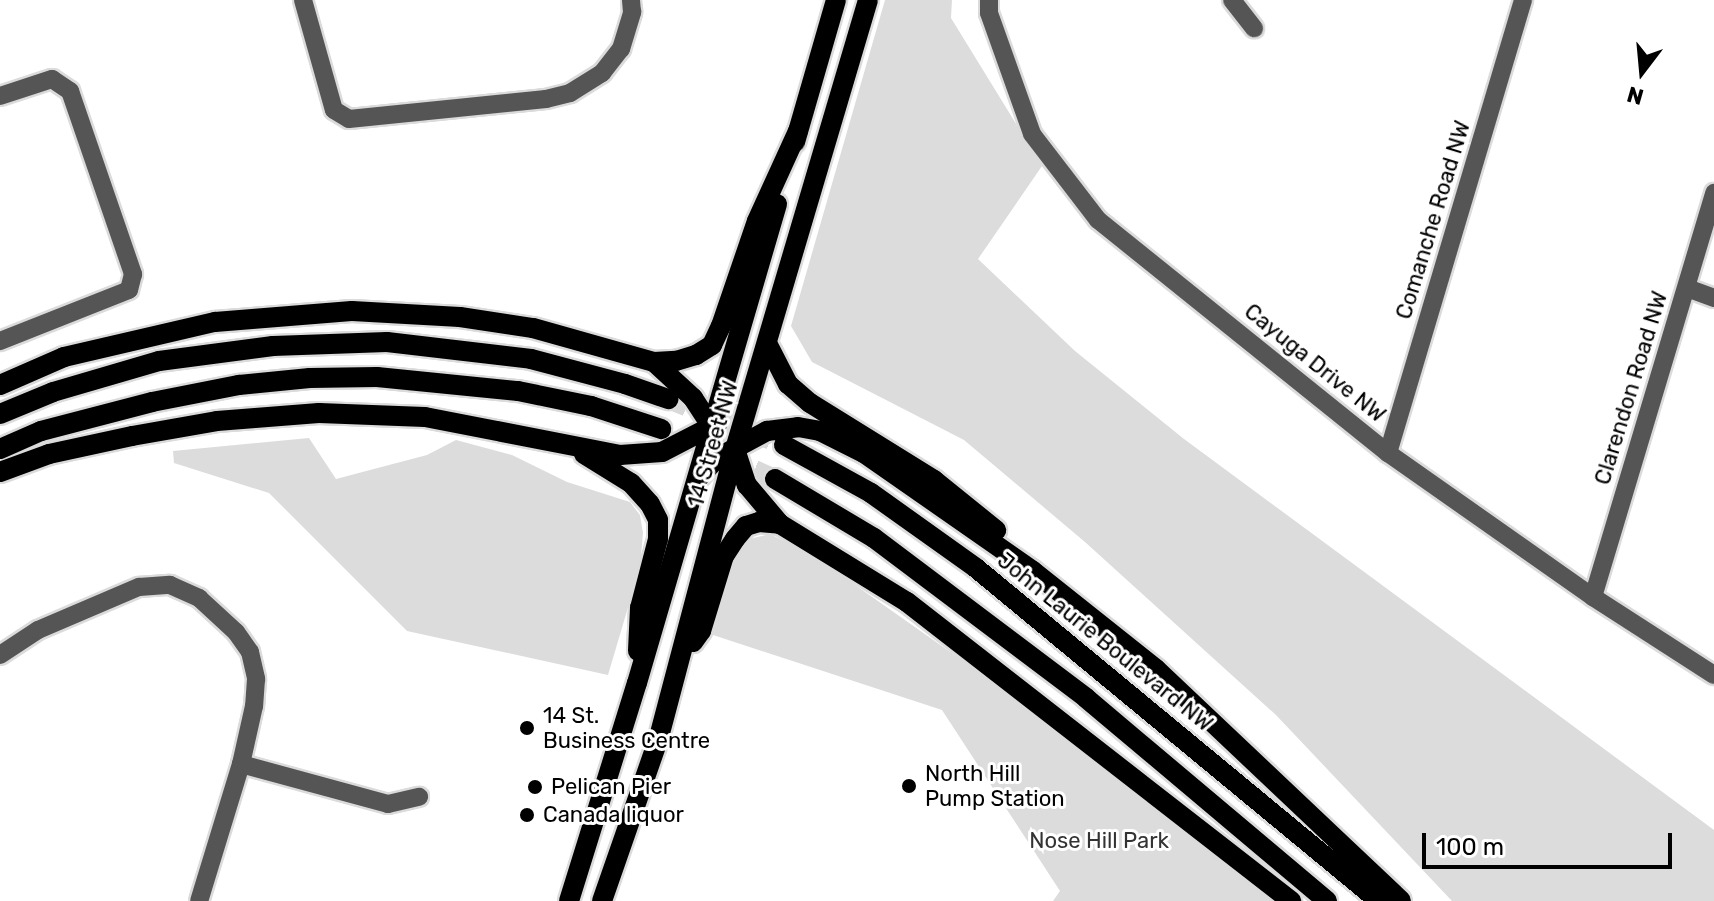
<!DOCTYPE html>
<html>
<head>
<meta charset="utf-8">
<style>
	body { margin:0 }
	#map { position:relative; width:1714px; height:901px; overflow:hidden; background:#fff; font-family:Rubik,sans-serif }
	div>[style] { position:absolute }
	.green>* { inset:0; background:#dcdcdc }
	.major-tunnel>* { height:20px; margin-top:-10px; transform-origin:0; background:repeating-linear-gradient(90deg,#d9d9d9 0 20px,transparent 0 30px) }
	.roads { filter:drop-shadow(2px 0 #dbdbdb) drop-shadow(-2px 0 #dbdbdb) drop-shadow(0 2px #dbdbdb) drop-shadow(0 -2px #dbdbdb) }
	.minor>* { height:18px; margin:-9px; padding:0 9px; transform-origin:9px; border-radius:9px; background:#555 }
	.major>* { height:20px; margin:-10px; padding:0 10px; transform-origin:10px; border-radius:10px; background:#000 }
	.dots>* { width:22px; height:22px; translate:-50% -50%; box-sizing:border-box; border:4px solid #fff; border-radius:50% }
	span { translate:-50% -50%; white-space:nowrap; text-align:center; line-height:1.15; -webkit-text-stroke:6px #fff; paint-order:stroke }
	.street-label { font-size:22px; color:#000 }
	.poi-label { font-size:22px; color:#000 }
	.left { translate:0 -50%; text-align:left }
	.park-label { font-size:22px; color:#333 }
	.north { position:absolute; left:1602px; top:32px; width:80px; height:80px; -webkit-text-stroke:6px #fff; paint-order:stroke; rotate:196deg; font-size:22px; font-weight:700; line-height:32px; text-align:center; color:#000 }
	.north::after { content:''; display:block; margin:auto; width:28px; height:36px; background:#000; clip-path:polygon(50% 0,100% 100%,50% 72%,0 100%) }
	.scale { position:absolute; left:1422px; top:833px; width:250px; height:36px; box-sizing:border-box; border:4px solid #000; border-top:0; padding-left:10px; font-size:24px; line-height:28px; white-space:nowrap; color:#000; -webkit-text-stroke:6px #fff; paint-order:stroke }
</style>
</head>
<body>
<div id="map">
	<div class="green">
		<i style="clip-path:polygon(885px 0,952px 0,951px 18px,1042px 166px,978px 259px,1075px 351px,1184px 439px,1714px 830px,1714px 901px,1452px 901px,1276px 715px,1085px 542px,964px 440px,812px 362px,791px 326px)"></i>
		<i style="clip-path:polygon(309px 438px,336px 479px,427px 455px,456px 440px,512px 455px,567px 482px,630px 502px,640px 515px,643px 533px,640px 567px,608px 675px,407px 631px,269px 493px,174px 463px,173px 451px)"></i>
		<i style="clip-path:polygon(770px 534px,814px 556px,983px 675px,1275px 901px,1053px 901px,1060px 891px,942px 710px,707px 633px,736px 548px,753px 538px)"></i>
	</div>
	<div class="major-tunnel">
		<i style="left:668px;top:399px;width:125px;rotate:21.6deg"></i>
		<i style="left:727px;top:458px;width:52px;rotate:23.6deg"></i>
	</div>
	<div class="roads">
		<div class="minor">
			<i style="left:303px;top:0;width:114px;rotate:74.3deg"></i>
			<i style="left:334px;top:110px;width:17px;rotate:31deg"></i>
			<i style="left:349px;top:119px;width:198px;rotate:-5.8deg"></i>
			<i style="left:546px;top:99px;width:25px;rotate:-14deg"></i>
			<i style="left:570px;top:93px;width:38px;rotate:-32deg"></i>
			<i style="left:602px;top:73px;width:31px;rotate:-52deg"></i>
			<i style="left:621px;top:49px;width:39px;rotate:-73deg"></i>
			<i style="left:632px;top:12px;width:12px;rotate:-95deg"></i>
			<i style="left:989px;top:0;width:13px;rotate:90deg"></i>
			<i style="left:989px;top:13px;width:128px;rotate:70.4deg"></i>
			<i style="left:1032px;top:134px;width:108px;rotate:52.5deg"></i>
			<i style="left:1098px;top:220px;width:372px;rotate:38.8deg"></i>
			<i style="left:1388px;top:453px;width:251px;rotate:35.1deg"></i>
			<i style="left:1593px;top:597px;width:144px;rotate:32.8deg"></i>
			<i style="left:1232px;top:0;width:36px;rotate:52deg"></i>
			<i style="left:0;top:96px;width:55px;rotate:-18.1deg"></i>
			<i style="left:52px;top:79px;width:22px;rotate:34deg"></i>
			<i style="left:70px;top:91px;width:194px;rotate:71deg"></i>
			<i style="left:133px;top:274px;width:16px;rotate:104deg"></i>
			<i style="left:129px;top:290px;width:139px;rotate:158.4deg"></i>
			<i style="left:1687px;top:288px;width:29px;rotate:20deg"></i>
			<i style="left:1388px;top:453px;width:473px;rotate:-73.4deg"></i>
			<i style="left:1593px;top:597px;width:422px;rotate:-73.3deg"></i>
			<i style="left:0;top:655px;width:45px;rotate:-33.3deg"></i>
			<i style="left:38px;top:630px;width:110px;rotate:-23.1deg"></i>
			<i style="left:139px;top:587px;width:31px;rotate:-4deg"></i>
			<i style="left:170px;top:585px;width:32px;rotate:24deg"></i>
			<i style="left:199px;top:598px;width:50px;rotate:42.6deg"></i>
			<i style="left:236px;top:632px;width:24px;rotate:55deg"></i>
			<i style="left:250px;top:652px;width:28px;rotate:77deg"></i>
			<i style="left:256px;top:679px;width:27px;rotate:94deg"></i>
			<i style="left:254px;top:706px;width:59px;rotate:102.6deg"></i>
			<i style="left:241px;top:764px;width:143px;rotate:107deg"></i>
			<i style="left:241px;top:764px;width:152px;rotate:15.2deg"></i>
			<i style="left:388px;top:804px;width:32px;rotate:-13deg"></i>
		</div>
		<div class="major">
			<i style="left:795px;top:142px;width:148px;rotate:-73.9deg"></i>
			<i style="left:768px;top:345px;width:44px;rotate:62.9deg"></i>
			<i style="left:788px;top:384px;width:29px;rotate:41deg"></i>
			<i style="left:810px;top:403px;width:146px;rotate:31.8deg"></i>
			<i style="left:934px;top:480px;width:80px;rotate:38.9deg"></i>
			<i style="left:654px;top:362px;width:53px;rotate:42.7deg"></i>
			<i style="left:693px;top:398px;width:35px;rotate:57deg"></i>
			<i style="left:712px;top:427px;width:8px;rotate:83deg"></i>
			<i style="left:0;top:385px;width:70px;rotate:-23.6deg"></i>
			<i style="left:64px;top:357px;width:155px;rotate:-13.1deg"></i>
			<i style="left:215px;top:322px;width:137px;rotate:-4.6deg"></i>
			<i style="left:352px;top:311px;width:108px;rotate:3.2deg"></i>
			<i style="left:460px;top:317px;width:74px;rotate:8.6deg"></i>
			<i style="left:533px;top:328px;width:126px;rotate:15.7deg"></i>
			<i style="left:654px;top:362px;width:22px;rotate:-3deg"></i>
			<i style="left:676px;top:361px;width:21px;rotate:-17deg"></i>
			<i style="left:696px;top:355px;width:19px;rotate:-32deg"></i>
			<i style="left:712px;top:345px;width:21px;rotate:-65deg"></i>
			<i style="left:721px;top:326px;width:111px;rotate:-71.1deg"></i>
			<i style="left:757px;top:221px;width:99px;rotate:-65.5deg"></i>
			<i style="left:0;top:414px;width:57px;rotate:-22.5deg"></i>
			<i style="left:53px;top:392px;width:110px;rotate:-16.3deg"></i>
			<i style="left:159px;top:361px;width:115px;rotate:-7.5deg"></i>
			<i style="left:273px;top:346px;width:114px;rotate:-2deg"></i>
			<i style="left:387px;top:342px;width:145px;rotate:6.7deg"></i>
			<i style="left:531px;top:359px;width:97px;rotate:14.9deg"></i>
			<i style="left:625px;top:384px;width:46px;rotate:19.2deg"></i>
			<i style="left:784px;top:445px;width:99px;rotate:28.9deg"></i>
			<i style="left:871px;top:493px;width:129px;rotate:35.5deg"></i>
			<i style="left:976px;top:568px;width:523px;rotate:39.57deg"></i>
			<i style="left:0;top:449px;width:45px;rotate:-23.7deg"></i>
			<i style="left:41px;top:431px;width:115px;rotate:-14.6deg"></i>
			<i style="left:152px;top:402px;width:89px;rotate:-11.1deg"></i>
			<i style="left:239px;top:385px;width:71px;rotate:-5.6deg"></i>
			<i style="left:310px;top:378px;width:67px;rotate:-0.9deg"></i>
			<i style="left:377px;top:377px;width:142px;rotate:5.7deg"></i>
			<i style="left:518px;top:391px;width:75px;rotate:11.6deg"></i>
			<i style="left:591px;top:406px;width:74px;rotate:18.2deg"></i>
			<i style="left:735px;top:449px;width:38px;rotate:72deg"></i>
			<i style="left:747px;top:485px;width:51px;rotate:49.8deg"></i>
			<i style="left:584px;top:454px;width:55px;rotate:31.7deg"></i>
			<i style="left:631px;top:483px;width:28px;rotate:48deg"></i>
			<i style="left:650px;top:504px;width:18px;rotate:63deg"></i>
			<i style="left:658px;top:520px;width:19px;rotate:90deg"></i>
			<i style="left:658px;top:539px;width:71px;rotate:104.6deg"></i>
			<i style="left:640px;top:608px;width:43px;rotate:92.7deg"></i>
			<i style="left:0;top:472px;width:52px;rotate:-20.2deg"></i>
			<i style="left:49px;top:454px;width:85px;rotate:-12.2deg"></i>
			<i style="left:132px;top:436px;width:86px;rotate:-10deg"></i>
			<i style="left:217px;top:421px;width:102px;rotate:-4.5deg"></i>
			<i style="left:319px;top:413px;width:106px;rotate:2.2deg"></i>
			<i style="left:425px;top:417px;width:199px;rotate:11deg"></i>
			<i style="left:620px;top:455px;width:42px;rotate:-4.1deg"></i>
			<i style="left:662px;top:452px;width:63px;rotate:-27.4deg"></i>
			<i style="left:698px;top:478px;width:28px;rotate:-46deg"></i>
			<i style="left:717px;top:458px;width:57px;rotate:-28.4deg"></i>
			<i style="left:767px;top:431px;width:31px;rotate:-7deg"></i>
			<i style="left:798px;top:427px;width:22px;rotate:10deg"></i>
			<i style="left:820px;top:431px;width:49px;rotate:26.6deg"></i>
			<i style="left:864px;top:453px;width:206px;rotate:34.9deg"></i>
			<i style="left:1033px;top:571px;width:157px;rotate:38.5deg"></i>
			<i style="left:1156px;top:669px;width:337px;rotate:43.4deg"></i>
			<i style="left:775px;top:479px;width:115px;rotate:30.8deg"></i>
			<i style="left:874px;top:538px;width:266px;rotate:37deg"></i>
			<i style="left:1086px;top:698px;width:315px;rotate:40.1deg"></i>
			<i style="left:693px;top:642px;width:14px;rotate:-54deg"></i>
			<i style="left:701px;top:631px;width:78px;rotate:-73deg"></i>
			<i style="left:724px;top:556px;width:20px;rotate:-57deg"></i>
			<i style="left:735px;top:539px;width:17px;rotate:-50deg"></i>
			<i style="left:746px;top:526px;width:14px;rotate:-17deg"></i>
			<i style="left:759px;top:522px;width:21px;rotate:5deg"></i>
			<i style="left:780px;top:524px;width:149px;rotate:31.6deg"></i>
			<i style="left:907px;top:602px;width:487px;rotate:37.9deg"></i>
			<i style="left:569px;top:901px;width:228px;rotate:-72.7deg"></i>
			<i style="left:637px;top:683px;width:499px;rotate:-73.7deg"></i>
			<i style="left:602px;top:901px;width:174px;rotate:-70.8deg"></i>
			<i style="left:659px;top:737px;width:298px;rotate:-75.2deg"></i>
			<i style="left:735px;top:449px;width:468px;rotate:-73.5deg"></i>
		</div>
	</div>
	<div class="dots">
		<i style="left:527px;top:728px;background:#000"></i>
		<i style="left:909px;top:786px;background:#000"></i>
		<i style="left:535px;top:787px;background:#000"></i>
		<i style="left:527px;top:815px;background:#000"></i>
	</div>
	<div class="street-label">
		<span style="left:1433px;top:220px;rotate:-73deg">Comanche Road NW</span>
		<span style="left:1315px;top:363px;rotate:39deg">Cayuga Drive NW</span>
		<span style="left:1631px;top:388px;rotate:-73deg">Clarendon Road NW</span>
		<span style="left:713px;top:444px;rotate:-74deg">14 Street NW</span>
		<span style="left:1105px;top:642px;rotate:39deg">John Laurie Boulevard NW</span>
	</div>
	<div class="poi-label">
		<span class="left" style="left:543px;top:728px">14 St.<br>Business Centre</span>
		<span class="left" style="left:925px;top:786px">North Hill<br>Pump Station</span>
		<span class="left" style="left:551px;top:787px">Pelican Pier</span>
		<span class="left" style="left:543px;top:815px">Canada liquor</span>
	</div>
	<div class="park-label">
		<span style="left:1099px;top:841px">Nose Hill Park</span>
	</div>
	<div class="north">N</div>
	<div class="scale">100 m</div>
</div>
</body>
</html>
